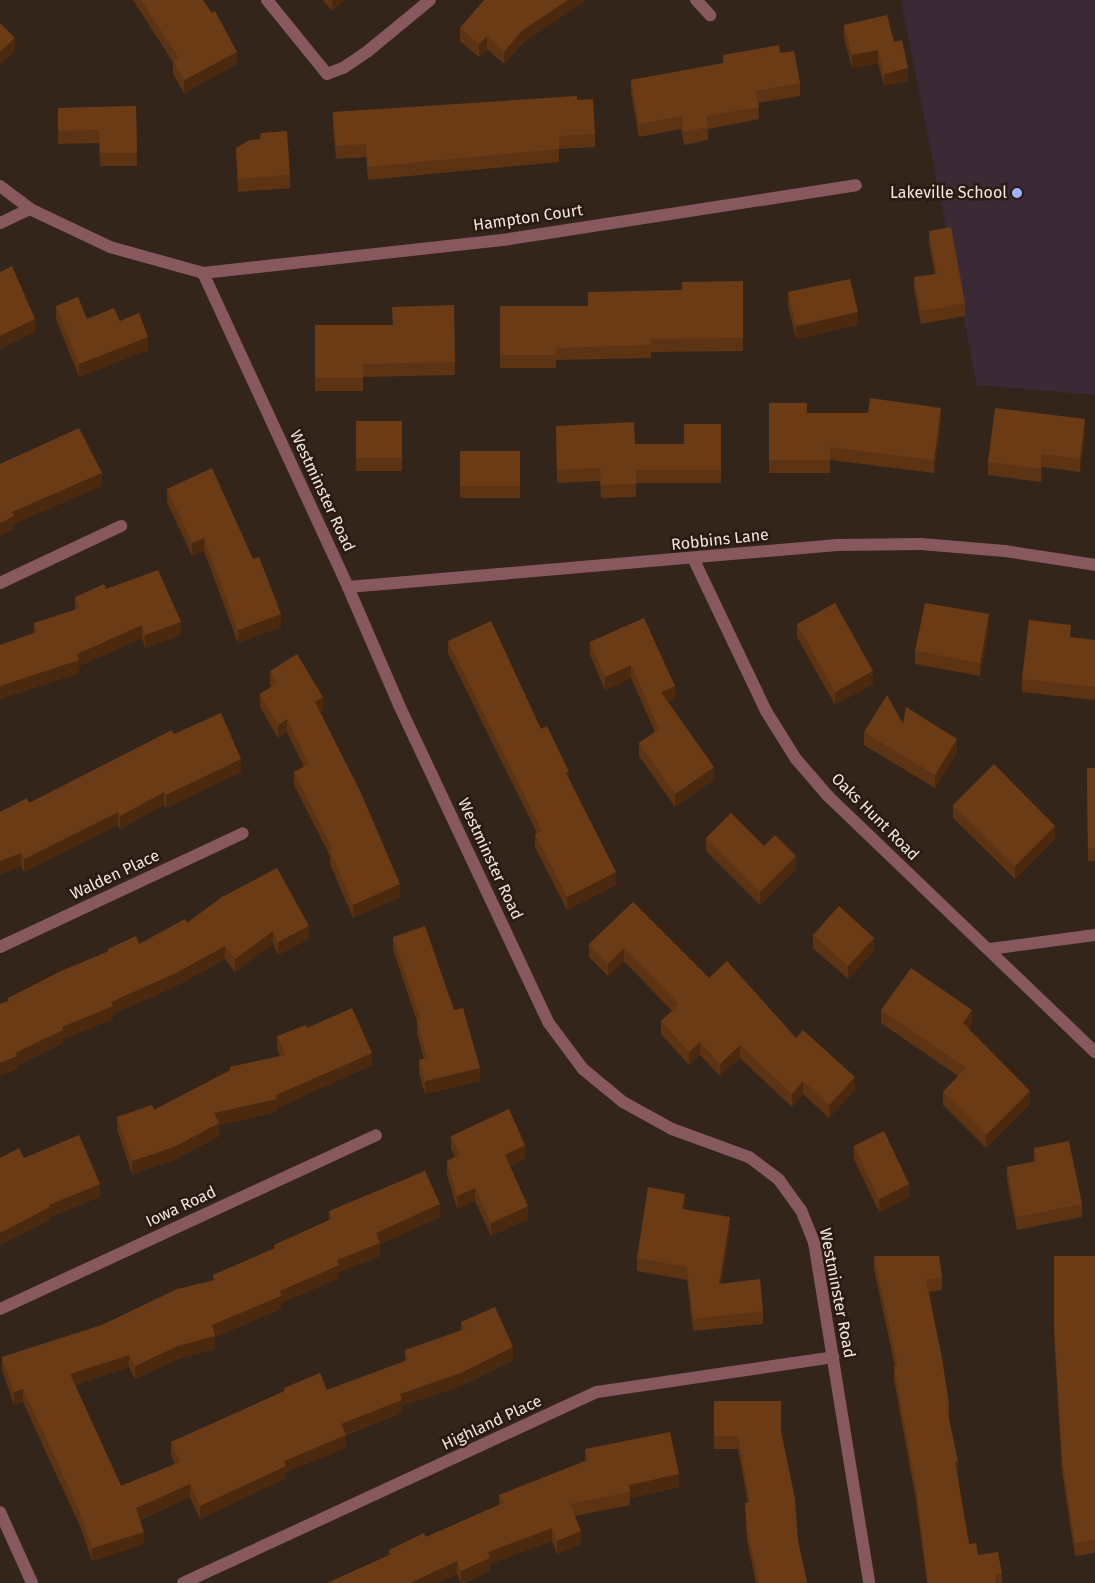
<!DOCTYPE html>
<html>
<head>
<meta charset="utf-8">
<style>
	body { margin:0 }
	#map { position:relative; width:1095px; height:1583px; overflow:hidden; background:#34251b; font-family:"Fira Sans",sans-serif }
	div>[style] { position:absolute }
	.education>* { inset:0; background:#3a2a36 }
	.minor>* { height:12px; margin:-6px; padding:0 6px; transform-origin:6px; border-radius:6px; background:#88585f }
	.wall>* { inset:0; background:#5c3313 }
	.shaded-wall>* { inset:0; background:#4b290f }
	.building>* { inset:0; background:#6b3b16 }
	.dots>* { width:14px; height:14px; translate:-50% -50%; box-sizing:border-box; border:2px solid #291b12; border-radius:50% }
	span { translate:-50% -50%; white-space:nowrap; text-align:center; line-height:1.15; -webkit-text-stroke:5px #291b12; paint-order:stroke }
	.poi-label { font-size:16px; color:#f2e7e1 }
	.right { translate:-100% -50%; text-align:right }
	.street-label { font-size:16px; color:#f2e7e1 }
</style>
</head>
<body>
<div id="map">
	<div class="education">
		<i style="clip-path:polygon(901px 0,1095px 0,1095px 395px,977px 385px)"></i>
	</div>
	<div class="minor">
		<i style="left:267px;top:0;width:95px;rotate:51deg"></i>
		<i style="left:327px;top:74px;width:17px;rotate:-21deg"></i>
		<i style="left:343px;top:68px;width:30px;rotate:-34deg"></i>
		<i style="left:368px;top:51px;width:80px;rotate:-39.4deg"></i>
		<i style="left:696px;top:0;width:21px;rotate:47deg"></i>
		<i style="left:0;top:186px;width:38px;rotate:37deg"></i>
		<i style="left:30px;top:209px;width:89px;rotate:25.4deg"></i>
		<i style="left:110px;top:247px;width:97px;rotate:15.6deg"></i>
		<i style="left:203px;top:273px;width:346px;rotate:65.2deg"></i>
		<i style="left:348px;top:587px;width:129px;rotate:66.6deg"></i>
		<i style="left:399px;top:705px;width:350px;rotate:64.8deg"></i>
		<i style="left:548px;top:1022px;width:59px;rotate:53.3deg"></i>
		<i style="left:583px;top:1069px;width:52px;rotate:39.5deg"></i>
		<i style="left:623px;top:1102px;width:56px;rotate:28.9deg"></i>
		<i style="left:672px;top:1129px;width:82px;rotate:20deg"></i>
		<i style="left:749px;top:1157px;width:38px;rotate:37deg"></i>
		<i style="left:779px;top:1180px;width:37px;rotate:54deg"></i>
		<i style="left:801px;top:1210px;width:35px;rotate:68deg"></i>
		<i style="left:814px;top:1242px;width:345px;rotate:80.8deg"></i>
		<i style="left:0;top:223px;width:33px;rotate:-25deg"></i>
		<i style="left:203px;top:273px;width:308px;rotate:-6.3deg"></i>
		<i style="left:509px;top:239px;width:351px;rotate:-8.8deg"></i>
		<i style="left:694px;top:560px;width:167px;rotate:64.5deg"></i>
		<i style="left:766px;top:711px;width:57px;rotate:58deg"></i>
		<i style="left:796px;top:759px;width:49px;rotate:49.1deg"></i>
		<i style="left:828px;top:796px;width:370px;rotate:43.8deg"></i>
		<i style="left:0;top:583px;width:134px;rotate:-25.2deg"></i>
		<i style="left:348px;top:587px;width:491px;rotate:-4.9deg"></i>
		<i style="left:837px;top:545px;width:84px;rotate:-0.7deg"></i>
		<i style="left:921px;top:544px;width:84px;rotate:4.8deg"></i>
		<i style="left:1005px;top:551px;width:91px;rotate:8.8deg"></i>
		<i style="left:0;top:947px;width:268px;rotate:-25.1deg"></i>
		<i style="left:990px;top:949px;width:106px;rotate:-7.6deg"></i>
		<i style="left:0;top:1309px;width:414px;rotate:-24.8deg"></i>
		<i style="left:0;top:1512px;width:78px;rotate:65.7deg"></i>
		<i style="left:183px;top:1583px;width:456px;rotate:-24.8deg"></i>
		<i style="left:597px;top:1392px;width:239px;rotate:-8.4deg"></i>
	</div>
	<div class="wall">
		<i style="clip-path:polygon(133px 0,203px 0,237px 64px,184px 93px,173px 74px,173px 62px)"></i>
		<i style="clip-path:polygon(323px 0,344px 0,332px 11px)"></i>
		<i style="clip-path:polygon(844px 25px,894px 42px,908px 81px,884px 86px,878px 63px,852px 68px,844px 38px)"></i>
		<i style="clip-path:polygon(460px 28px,523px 43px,504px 64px,487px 49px,479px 57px,460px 41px)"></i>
		<i style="clip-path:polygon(780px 53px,800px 83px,800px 96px,758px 103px,759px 119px,708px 129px,708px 140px,684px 145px,681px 129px,639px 137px,631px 93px,631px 80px,723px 63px,723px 55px)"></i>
		<i style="clip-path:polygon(577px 100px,595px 134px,595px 147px,559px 149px,559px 162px,368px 180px,366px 157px,336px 159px,333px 125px,333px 112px)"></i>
		<i style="clip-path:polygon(136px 106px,137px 166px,100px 166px,99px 143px,58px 144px,58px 108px)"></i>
		<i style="clip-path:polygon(236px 148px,290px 175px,290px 188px,238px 192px)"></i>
		<i style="clip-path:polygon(929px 231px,965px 303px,965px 316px,921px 324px,914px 290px,914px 277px,935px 274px,929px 244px)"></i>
		<i style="clip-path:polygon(743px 281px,743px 351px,651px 352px,651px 358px,556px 360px,556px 368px,500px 368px,500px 306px,588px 306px)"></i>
		<i style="clip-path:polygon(788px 292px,858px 325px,796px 339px,788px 305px)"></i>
		<i style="clip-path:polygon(56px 306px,87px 319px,120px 321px,148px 350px,79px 377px,56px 319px)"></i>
		<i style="clip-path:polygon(315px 325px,455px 362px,455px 375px,363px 377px,363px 391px,315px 391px)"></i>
		<i style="clip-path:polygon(769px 403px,807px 413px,941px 420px,934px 473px,830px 460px,830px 473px,769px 473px)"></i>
		<i style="clip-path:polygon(356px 421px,402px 421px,402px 471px,356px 471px)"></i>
		<i style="clip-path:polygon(721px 424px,721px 483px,636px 483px,636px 497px,601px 498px,600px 481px,557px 483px,556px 426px,635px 444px,684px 444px)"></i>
		<i style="clip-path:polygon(1085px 432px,1080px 472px,1042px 467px,1041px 482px,988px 475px,988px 462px)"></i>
		<i style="clip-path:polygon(460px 451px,520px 451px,520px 498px,460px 498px)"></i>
		<i style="clip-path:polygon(167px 489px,281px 627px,238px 643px,204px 551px,192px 556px,167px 502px)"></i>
		<i style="clip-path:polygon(106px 589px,181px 635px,145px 648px,142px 638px,79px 666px,79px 673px,0 699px,0 645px,34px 633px,34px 623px,75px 610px,75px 597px)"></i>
		<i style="clip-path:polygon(644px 618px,675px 699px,668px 702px,714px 780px,675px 807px,639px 756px,639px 743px,655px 732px,631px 678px,605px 690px,590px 655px,590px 642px)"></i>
		<i style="clip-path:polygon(797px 624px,873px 684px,835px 705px,797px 637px)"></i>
		<i style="clip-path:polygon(989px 627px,980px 676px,915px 664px,915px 651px)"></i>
		<i style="clip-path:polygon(1095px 640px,1095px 700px,1022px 692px,1022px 679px)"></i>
		<i style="clip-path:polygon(448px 641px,541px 729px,569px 780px,616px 885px,567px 910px,535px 847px,535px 834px,537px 833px,448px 653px)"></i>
		<i style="clip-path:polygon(270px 671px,323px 710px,320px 712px,400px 897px,353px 918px,330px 864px,330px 856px,294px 785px,294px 772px,304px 767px,287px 732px,278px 738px,260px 707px,260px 694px,272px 687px,270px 684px)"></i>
		<i style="clip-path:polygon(903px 724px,957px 752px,935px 788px,864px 745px,864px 732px)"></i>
		<i style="clip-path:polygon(174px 734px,241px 772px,166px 808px,164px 805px,120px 829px,118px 825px,24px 872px,21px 866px,0 874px,29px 803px)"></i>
		<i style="clip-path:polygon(1087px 768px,1095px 768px,1095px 861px,1088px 861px)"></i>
		<i style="clip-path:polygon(953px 805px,1055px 839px,1015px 879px,953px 818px)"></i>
		<i style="clip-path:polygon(706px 838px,764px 846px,796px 869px,760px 905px,706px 851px)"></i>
		<i style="clip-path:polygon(222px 897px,309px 939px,278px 955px,273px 944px,235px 972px,225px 959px,176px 986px,113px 1014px,113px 1019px,63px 1039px,63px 1043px,17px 1066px,17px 1069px,0 1076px,0 1004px,8px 1001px,8px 998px,108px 952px,108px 949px,139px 944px,187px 923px)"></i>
		<i style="clip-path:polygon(633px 902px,709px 978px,796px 1038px,855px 1090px,829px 1118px,803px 1094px,792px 1107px,740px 1058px,720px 1076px,700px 1055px,689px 1065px,661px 1034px,661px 1021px,672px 1011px,624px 961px,608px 976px,589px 957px,589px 944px)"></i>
		<i style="clip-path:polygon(813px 935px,874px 951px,848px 979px,813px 948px)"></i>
		<i style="clip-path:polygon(393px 937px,454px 1010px,480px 1081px,425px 1094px,419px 1073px,419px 1060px,424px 1059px,417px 1034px,417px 1021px,393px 950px)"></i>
		<i style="clip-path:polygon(881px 1010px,972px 1023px,968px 1029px,1030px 1104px,986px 1148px,943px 1105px,943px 1092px,958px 1076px,881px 1023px)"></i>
		<i style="clip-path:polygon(307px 1028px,372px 1065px,277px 1108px,277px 1112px,219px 1125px,219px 1136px,174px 1160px,132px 1174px,117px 1130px,117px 1117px,154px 1110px,230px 1070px,230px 1067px,280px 1056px,277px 1049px,277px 1036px)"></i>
		<i style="clip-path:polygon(451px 1136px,525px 1158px,510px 1166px,528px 1219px,491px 1236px,475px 1201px,457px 1209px,447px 1174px,447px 1161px,455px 1157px,451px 1149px)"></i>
		<i style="clip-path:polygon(854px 1146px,909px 1197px,879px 1212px,854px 1159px)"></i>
		<i style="clip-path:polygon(1034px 1148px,1082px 1204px,1082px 1217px,1017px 1230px,1007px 1180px,1007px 1167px,1034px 1162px)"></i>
		<i style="clip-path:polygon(685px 1207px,684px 1209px,730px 1230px,721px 1284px,763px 1311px,763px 1324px,693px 1331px,687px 1280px,637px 1271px,637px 1258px)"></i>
		<i style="clip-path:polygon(329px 1211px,440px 1217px,380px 1244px,380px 1256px,339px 1272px,339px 1278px,281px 1303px,281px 1309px,215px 1337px,215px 1349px,178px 1359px,135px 1379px,129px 1367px,75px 1385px,121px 1486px,175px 1464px,171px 1455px,171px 1442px,284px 1391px,284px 1388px,327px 1390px,405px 1361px,405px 1350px,461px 1331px,461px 1322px,513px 1360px,461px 1386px,402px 1406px,402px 1413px,346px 1435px,346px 1448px,286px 1472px,286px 1478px,200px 1519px,190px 1497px,140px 1520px,144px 1544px,92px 1561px,80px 1526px,23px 1402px,14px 1405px,2px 1370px,2px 1357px,102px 1325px,213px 1280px,213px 1275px,274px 1249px,274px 1245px,329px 1220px)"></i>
		<i style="clip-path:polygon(874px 1256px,942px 1277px,942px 1290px,929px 1292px,949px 1405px,949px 1418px,948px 1418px,969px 1544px,978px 1555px,1002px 1574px,1002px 1583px,927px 1583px,916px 1500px,894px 1380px,894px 1367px,895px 1367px,874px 1269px)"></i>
		<i style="clip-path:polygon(1054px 1256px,1095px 1256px,1095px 1553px,1075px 1556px,1062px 1471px,1054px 1334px)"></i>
		<i style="clip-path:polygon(714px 1401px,781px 1431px,798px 1541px,807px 1583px,756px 1583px,747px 1540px,745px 1503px,748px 1503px,738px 1449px,714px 1449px)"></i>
		<i style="clip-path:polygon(585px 1449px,679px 1487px,630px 1498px,630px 1505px,575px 1516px,581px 1544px,557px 1554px,552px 1541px,490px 1564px,490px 1571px,463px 1583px,461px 1583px,457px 1574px,438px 1583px,327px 1583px,389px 1555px,389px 1550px,426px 1537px,499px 1505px,499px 1495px,585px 1461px)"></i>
	</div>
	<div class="shaded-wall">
		<i style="clip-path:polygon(332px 0,344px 0,332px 11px)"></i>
		<i style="clip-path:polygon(568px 0,587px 0,523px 43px,504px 64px,504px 52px,523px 30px)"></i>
		<i style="clip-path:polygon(487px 36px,487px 49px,479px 57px,479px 44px)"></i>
		<i style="clip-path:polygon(15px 38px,15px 51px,0 65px,0 52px)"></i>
		<i style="clip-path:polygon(878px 50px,878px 63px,852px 68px,852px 55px)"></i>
		<i style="clip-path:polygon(237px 52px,237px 64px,184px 93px,184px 80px)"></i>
		<i style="clip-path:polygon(908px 68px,908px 81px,884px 86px,884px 74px)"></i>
		<i style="clip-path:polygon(858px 312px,858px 325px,796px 339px,796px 326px)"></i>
		<i style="clip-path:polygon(35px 319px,35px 332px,0 349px,0 336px)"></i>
		<i style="clip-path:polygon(148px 337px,148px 350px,79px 377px,79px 364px)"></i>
		<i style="clip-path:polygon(941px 408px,941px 420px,934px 473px,934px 460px)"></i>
		<i style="clip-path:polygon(1085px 419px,1085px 432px,1080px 472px,1080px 459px)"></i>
		<i style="clip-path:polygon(1042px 454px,1042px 467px,1041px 482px,1041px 469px)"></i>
		<i style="clip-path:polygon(102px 473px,102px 486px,14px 524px,14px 529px,0 536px,0 523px,12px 512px)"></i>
		<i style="clip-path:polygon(204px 538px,204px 551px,192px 556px,192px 543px)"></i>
		<i style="clip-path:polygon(281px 614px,281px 627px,238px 643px,238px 630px)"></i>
		<i style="clip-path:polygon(989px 614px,989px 627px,980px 676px,980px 663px)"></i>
		<i style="clip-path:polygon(181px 622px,181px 635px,145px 648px,145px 635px)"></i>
		<i style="clip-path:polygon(142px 625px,142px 638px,79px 666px,79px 673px,0 699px,0 686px,77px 654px)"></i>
		<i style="clip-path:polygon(631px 665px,631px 678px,605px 690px,605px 677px)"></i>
		<i style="clip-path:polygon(873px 671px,873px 684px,835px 705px,835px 692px)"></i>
		<i style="clip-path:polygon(675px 686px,675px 699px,661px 705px,661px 692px)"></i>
		<i style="clip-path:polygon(323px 697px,323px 710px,315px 715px,315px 702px)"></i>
		<i style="clip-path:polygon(287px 719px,287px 732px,278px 738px,278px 725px)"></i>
		<i style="clip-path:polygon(957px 739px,957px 752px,935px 788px,935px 775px)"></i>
		<i style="clip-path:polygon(241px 759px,241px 772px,166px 808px,166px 795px)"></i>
		<i style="clip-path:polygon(714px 767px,714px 780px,675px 807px,675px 794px)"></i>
		<i style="clip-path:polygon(569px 772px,569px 785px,566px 773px)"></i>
		<i style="clip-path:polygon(164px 792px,164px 805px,120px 829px,120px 816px)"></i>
		<i style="clip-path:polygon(118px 812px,118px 825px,24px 872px,24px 859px)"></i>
		<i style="clip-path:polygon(1055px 826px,1055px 839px,1015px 879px,1015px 866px)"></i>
		<i style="clip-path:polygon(21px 853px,21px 866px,0 874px,0 861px)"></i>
		<i style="clip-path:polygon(796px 856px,796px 869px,760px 905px,760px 892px)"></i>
		<i style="clip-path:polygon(616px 872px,616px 885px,567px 910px,567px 897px)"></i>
		<i style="clip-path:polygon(400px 884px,400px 897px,353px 918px,353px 905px)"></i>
		<i style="clip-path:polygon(309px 926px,309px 939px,278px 955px,278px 942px)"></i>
		<i style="clip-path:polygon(273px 931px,273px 944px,235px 972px,235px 959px)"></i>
		<i style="clip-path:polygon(874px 938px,874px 951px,848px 979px,848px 966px)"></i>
		<i style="clip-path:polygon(225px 946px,225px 959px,176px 986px,113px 1014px,113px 1019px,63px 1039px,63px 1043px,17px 1066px,17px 1069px,0 1076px,0 1063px,15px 1053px,62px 1027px,111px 1002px)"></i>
		<i style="clip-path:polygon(624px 948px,624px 961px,608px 976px,608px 964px)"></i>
		<i style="clip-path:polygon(972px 1010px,972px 1023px,963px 1036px,963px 1023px)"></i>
		<i style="clip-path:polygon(700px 1042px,700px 1055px,689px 1065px,689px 1052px)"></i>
		<i style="clip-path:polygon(740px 1045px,740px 1058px,720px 1076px,720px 1064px)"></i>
		<i style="clip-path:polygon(372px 1053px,372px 1065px,277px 1108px,277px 1112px,219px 1125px,219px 1136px,174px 1160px,132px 1174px,132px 1161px,214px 1113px,276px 1095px)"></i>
		<i style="clip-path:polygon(480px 1068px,480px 1081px,425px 1094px,425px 1081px)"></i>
		<i style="clip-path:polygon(855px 1077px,855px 1090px,829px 1118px,829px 1105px)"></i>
		<i style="clip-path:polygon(803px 1081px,803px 1094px,792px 1107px,792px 1094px)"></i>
		<i style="clip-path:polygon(1030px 1091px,1030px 1104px,986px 1148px,986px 1135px)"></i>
		<i style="clip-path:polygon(525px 1145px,525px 1158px,505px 1168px,505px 1155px)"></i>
		<i style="clip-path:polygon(100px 1184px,100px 1197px,50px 1217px,50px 1220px,0 1245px,0 1233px,49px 1205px)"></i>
		<i style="clip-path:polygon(909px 1184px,909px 1197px,879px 1212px,879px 1199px)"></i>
		<i style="clip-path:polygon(475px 1188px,475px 1201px,457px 1209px,457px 1196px)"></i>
		<i style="clip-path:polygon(685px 1194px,685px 1207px,682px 1222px,682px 1209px)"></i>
		<i style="clip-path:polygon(440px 1204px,440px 1217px,380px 1244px,380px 1256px,339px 1272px,339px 1278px,281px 1303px,281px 1309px,215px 1337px,215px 1349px,178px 1359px,135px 1379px,135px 1366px,212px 1325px,280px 1291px,337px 1260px,376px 1233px)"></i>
		<i style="clip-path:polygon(528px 1206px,528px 1219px,491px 1236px,491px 1223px)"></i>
		<i style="clip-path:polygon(730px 1217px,730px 1230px,719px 1297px,719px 1284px)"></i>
		<i style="clip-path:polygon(513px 1347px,513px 1360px,461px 1386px,402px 1406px,402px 1413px,341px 1436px,341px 1424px,400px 1394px)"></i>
		<i style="clip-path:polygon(129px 1355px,129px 1367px,70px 1387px,70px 1374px)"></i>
		<i style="clip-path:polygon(23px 1389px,23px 1402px,14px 1405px,14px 1392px)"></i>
		<i style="clip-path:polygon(346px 1435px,346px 1448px,286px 1472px,286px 1478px,200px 1519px,200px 1506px,284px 1461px)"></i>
		<i style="clip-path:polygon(958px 1461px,958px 1474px,955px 1475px,955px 1462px)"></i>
		<i style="clip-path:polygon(679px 1474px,679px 1487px,630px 1498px,629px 1485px)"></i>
		<i style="clip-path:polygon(190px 1484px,190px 1497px,136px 1521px,136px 1508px)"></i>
		<i style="clip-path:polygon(552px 1528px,552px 1541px,490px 1564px,490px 1571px,461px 1583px,461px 1571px,488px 1552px)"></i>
		<i style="clip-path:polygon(581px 1531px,581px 1544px,557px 1554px,557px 1541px)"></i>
		<i style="clip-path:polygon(144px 1532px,144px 1544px,92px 1561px,92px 1548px)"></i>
		<i style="clip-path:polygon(457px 1561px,457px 1574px,438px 1583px,410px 1583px)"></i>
	</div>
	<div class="building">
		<i style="clip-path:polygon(141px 0,203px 0,212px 13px,215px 11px,237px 52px,184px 80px,173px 61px,179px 58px)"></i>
		<i style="clip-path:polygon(484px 0,568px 0,523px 30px,504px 52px,487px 36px,479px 44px,460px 28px)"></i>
		<i style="clip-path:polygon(887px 15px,894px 42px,902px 40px,908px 68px,884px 74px,878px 50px,852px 55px,844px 25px)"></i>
		<i style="clip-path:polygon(0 23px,15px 38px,0 52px)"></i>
		<i style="clip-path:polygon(779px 45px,780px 53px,794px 51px,800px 83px,756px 91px,759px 107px,706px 116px,708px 127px,684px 132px,681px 116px,639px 124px,631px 80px,724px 63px,723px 55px)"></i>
		<i style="clip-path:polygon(577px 96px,577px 100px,593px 99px,595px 134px,559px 136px,559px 149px,368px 167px,366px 144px,336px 146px,333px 112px)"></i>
		<i style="clip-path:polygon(136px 106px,137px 153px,100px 153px,99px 130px,58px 131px,58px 108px)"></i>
		<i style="clip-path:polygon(287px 131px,290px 175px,238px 179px,236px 148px,250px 140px,260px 139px,261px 133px)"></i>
		<i style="clip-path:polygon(951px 227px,965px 303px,921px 311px,914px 277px,937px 274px,929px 231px)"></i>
		<i style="clip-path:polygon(12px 266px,35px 319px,0 336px,0 272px)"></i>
		<i style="clip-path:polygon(850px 279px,858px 312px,796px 326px,788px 292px)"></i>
		<i style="clip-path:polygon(743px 281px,743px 338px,650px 339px,651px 345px,556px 348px,556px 355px,500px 355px,500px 306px,588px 306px,588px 292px,682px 290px,682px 282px)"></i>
		<i style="clip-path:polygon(78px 297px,87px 319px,114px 308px,120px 321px,139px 313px,148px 337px,79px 364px,56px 306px)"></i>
		<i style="clip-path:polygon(454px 305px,455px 362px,363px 364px,363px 378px,315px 378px,315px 325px,393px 325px,392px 307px)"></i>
		<i style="clip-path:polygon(870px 398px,941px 408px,934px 460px,830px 447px,830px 460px,769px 460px,769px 403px,807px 403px,807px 413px,868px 413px)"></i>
		<i style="clip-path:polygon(995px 408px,1085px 419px,1080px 459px,1042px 454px,1041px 469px,988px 462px)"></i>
		<i style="clip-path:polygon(356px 421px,402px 421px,402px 458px,356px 458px)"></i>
		<i style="clip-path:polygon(634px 422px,635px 444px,684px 444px,684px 424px,721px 424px,721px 470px,636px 470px,636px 484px,601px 485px,600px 468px,557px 470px,556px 426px)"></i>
		<i style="clip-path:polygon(79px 428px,102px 473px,12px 512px,14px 516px,0 523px,0 464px)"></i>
		<i style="clip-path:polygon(460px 451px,520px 451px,520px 486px,460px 486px)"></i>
		<i style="clip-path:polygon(212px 468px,253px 559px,259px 557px,281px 614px,238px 630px,204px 538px,192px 543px,167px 489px)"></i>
		<i style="clip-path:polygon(158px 570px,181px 622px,145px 635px,142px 625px,77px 654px,79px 660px,0 686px,0 645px,37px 632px,34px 623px,80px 608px,75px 597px,104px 584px,106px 589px)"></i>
		<i style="clip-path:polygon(835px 603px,873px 671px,835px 692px,797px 624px)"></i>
		<i style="clip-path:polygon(925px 603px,989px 614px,980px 663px,915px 651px)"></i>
		<i style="clip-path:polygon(644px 618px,675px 686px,661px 692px,714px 767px,675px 794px,639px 743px,659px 729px,631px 665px,605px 677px,590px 642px)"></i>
		<i style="clip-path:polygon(1029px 620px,1071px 625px,1070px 637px,1095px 640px,1095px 687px,1022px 679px)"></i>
		<i style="clip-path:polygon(491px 621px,541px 729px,547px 726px,569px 772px,566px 773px,616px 872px,567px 897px,535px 834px,542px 831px,448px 641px)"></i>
		<i style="clip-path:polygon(297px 654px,323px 697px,315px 702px,361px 793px,400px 884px,353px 905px,330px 851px,333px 850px,294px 772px,309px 764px,287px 719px,278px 725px,260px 694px,277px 683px,270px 671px)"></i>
		<i style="clip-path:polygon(887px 695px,903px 724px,906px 707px,957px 739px,935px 775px,864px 732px)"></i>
		<i style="clip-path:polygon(221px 713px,241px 759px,166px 795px,164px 792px,120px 816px,118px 812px,24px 859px,21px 853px,0 861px,0 812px,27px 798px,29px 803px,172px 730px,174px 734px)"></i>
		<i style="clip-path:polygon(994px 764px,1055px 826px,1015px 866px,953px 805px)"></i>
		<i style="clip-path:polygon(1087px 768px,1095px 768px,1095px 848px,1088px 848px)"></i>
		<i style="clip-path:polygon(731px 813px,764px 846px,775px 835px,796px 856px,760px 892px,706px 838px)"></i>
		<i style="clip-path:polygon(277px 868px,309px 926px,278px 942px,273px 931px,235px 959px,225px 946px,176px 973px,111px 1002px,113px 1006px,62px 1027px,63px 1030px,15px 1053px,17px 1056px,0 1063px,0 1004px,9px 1001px,8px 998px,61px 971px,109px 951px,108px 949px,136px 936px,139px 944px,185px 919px,187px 923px,222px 897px)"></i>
		<i style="clip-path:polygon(633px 902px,709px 978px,727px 961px,796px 1038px,803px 1030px,855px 1077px,829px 1105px,803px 1081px,792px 1094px,740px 1045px,720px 1064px,700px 1042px,689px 1052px,661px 1021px,679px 1004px,624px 948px,608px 964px,589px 944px)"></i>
		<i style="clip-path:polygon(839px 906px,874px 938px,848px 966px,813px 935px)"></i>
		<i style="clip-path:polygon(425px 926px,454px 1010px,463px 1008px,480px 1068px,425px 1081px,419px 1060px,427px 1058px,417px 1021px,421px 1020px,393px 937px)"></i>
		<i style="clip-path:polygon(911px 968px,972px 1010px,963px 1023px,1030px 1091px,986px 1135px,943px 1092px,966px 1068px,881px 1010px)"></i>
		<i style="clip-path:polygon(352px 1008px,372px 1053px,276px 1095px,277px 1099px,214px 1113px,219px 1123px,174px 1147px,132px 1161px,117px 1117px,152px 1105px,154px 1110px,231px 1070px,230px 1067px,285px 1055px,277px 1036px,306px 1025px,307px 1028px)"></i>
		<i style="clip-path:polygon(509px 1109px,525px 1145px,505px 1155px,528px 1206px,491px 1223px,475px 1188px,457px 1196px,447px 1161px,460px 1155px,451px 1136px)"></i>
		<i style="clip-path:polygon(884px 1131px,909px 1184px,879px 1199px,854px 1146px)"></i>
		<i style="clip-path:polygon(79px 1135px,100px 1184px,49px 1205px,50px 1207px,0 1233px,0 1158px,19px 1148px,24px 1158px)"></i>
		<i style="clip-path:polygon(1069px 1141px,1082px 1204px,1017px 1217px,1007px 1167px,1037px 1161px,1034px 1148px)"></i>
		<i style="clip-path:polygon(425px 1171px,440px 1204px,376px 1233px,380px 1243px,337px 1260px,339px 1265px,280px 1291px,281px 1296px,212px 1325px,215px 1336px,178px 1346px,135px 1366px,129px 1355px,70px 1374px,121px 1486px,180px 1462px,171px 1442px,285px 1391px,284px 1388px,320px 1373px,327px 1390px,408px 1360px,405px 1350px,465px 1329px,461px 1322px,495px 1307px,513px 1347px,461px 1373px,400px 1394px,402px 1400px,341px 1424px,346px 1435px,284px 1461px,286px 1466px,200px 1506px,190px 1484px,136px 1508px,144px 1532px,92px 1548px,80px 1513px,50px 1446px,23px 1389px,14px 1392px,2px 1357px,102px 1325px,177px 1289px,215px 1280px,213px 1275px,275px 1248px,274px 1245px,332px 1219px,329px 1211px)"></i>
		<i style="clip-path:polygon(648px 1187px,685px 1194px,682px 1209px,730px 1217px,719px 1284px,760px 1279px,763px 1311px,693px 1319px,687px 1267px,637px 1258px)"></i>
		<i style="clip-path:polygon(874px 1256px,939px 1256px,942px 1277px,926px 1280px,942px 1358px,949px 1405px,946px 1405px,958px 1461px,955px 1462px,969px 1544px,976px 1543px,978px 1555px,998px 1552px,1002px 1574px,995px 1575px,996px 1583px,928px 1583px,916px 1487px,894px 1367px,898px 1366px)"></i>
		<i style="clip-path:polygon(1054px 1256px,1095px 1256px,1095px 1540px,1075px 1543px,1062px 1458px,1054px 1321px)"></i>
		<i style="clip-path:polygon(714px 1401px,781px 1401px,781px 1431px,795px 1499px,798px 1541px,807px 1582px,801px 1583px,759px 1583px,747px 1528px,745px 1503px,750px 1502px,738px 1436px,714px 1436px)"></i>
		<i style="clip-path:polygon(670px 1432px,679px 1474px,629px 1485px,630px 1492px,570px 1504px,581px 1531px,557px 1541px,552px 1528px,488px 1552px,490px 1558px,461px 1571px,457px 1561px,410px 1583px,327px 1583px,392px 1554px,389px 1550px,424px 1533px,426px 1537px,503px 1503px,499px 1495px,588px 1460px,585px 1449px)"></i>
	</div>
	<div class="dots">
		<i style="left:1017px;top:193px;background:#9cb4fd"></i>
	</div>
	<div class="poi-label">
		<span class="right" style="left:1007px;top:193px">Lakeville School</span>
	</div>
	<div class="street-label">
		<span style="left:528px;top:218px;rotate:-8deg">Hampton Court</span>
		<span style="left:322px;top:491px;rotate:65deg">Westminster Road</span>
		<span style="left:720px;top:540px;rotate:-6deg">Robbins Lane</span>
		<span style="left:875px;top:817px;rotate:45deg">Oaks Hunt Road</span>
		<span style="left:490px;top:859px;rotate:65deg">Westminster Road</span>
		<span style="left:115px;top:875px;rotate:-25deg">Walden Place</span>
		<span style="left:181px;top:1207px;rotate:-25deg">Iowa Road</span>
		<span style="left:837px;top:1293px;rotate:79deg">Westminster Road</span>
		<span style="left:492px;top:1423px;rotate:-25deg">Highland Place</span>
	</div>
</div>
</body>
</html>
